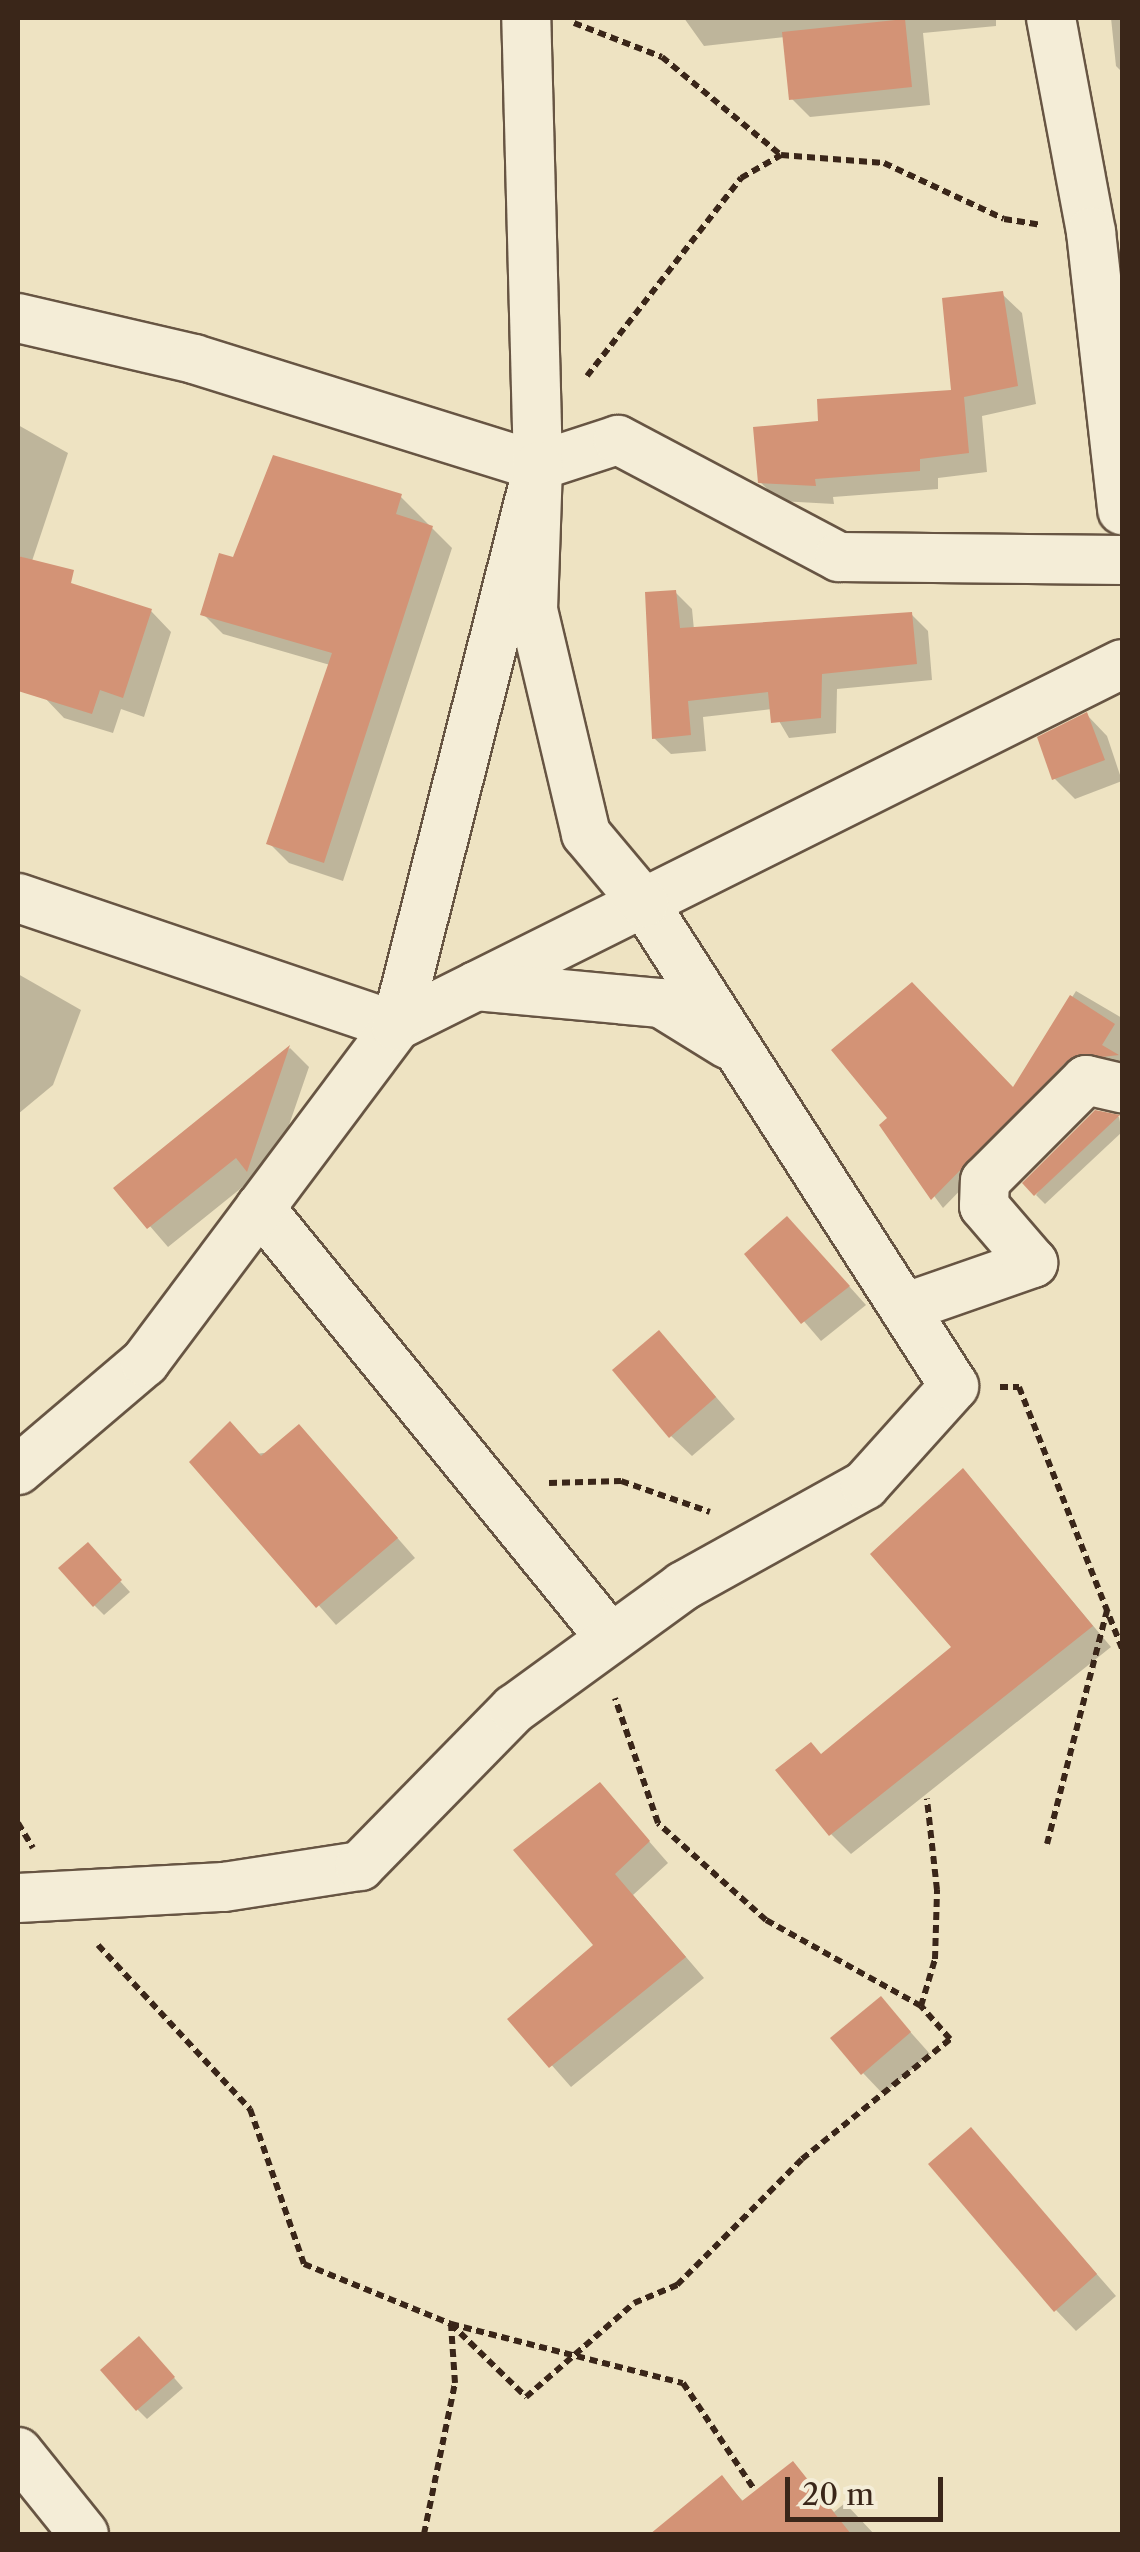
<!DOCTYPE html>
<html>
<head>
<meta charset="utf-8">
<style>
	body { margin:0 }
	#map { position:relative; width:1140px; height:2552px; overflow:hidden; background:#eee3c2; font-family:"Libre Caslon Text",serif }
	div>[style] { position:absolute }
	.shadow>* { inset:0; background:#0003 }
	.building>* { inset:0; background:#d39376 }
	.path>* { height:6px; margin-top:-3px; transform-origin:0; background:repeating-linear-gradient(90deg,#3a2619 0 8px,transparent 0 13px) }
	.roads { filter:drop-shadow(2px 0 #675543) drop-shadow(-2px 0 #675543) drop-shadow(0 2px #675543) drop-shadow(0 -2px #675543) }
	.street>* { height:48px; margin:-24px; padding:0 24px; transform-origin:24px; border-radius:24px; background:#f4edd7 }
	span { translate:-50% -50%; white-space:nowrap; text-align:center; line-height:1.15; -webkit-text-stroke:9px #f4edd7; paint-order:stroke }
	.frame { position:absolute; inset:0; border:20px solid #3a2619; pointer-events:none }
	.scale { position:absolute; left:785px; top:2477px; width:158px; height:45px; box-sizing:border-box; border:5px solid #3a2619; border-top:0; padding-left:12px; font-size:30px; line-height:35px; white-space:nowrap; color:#3a2619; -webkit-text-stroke:8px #f4edd7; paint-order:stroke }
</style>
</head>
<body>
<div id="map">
	<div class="shadow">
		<i style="clip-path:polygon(684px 18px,996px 18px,996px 26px,923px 33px,930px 105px,810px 117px,791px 98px,785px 37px,704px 46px)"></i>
		<i style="clip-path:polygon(1111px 18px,1122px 18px,1122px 72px,1116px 66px)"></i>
		<i style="clip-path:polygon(1002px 294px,1022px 313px,1036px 404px,982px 416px,987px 472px,938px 478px,938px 489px,833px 497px,834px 504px,780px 501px,760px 482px,820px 423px,953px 392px)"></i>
		<i style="clip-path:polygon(18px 425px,68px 453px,32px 561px,18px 556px)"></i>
		<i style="clip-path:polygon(401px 497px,452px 548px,343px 881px,289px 863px,269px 843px,330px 665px,223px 634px,203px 614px,234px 560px)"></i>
		<i style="clip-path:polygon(675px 592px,692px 609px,694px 630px,911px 614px,928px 631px,932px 680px,837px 689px,836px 733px,789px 738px,772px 709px,703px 717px,706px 751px,671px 754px,654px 738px)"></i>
		<i style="clip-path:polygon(151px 611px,171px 632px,144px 717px,121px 709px,113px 733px,64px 718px,44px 697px)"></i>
		<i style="clip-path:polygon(1087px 715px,1107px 736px,1122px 781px,1075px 799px,1054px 778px)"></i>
		<i style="clip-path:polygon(18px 974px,81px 1010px,53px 1085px,18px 1114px)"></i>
		<i style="clip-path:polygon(1076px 991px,1122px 1018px,1122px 1070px,1078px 1069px,943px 1208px,882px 1125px,1013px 1090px)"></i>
		<i style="clip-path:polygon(290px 1048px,309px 1067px,267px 1189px,255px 1177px,168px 1247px,117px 1188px)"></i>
		<i style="clip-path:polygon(1096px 1113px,1119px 1117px,1122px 1132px,1045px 1204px,1036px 1195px)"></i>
		<i style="clip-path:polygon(805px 1237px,866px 1305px,821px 1341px,747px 1255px)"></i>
		<i style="clip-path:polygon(679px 1354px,735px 1419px,692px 1456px,671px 1436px)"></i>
		<i style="clip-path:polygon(317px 1446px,415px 1558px,336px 1625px,193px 1462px)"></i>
		<i style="clip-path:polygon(963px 1471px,1111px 1647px,851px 1854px,831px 1834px,822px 1757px,955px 1647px)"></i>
		<i style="clip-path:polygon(97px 1556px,130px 1592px,104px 1615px,94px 1605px)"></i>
		<i style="clip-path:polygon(600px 1785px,668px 1863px,633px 1895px,704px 1978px,571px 2087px,511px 2019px,596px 1945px)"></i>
		<i style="clip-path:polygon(881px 1999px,930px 2054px,883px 2094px,863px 2073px)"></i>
		<i style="clip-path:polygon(971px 2130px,1116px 2296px,1076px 2331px,1056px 2310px)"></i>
		<i style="clip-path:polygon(149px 2349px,183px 2388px,147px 2419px,137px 2409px)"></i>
		<i style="clip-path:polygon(793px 2464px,834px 2512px,845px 2503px,874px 2534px,669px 2534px,663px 2527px,722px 2479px,744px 2502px)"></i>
	</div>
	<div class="building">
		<i style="clip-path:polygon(905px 19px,912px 87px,789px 100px,782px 32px)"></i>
		<i style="clip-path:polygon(1003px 291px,1018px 386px,964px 397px,969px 453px,920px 459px,920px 471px,815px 479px,816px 486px,758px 483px,753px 427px,818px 421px,817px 399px,951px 390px,942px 298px)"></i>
		<i style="clip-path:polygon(273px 455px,402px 494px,396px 514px,433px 526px,324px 863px,266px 844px,332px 653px,200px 615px,219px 553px,233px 557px)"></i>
		<i style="clip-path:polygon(18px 556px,74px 570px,71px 583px,152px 609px,123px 698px,100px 690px,92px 714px,18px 691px)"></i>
		<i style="clip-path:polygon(676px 590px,680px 628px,912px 612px,917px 664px,822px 674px,821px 718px,771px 723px,768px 692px,688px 701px,691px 735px,652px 739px,645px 592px)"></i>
		<i style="clip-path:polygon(1087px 712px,1105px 760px,1052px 780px,1037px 737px)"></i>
		<i style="clip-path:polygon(912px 982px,1013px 1087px,1070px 995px,1115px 1024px,1102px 1045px,1119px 1055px,1067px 1061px,931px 1200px,879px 1125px,887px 1118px,831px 1050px)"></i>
		<i style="clip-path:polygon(290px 1045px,247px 1172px,236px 1158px,147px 1229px,113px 1188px)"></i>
		<i style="clip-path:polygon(1095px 1110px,1120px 1115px,1034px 1196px,1022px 1183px)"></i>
		<i style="clip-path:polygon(787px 1216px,850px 1286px,801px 1324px,744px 1254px)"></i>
		<i style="clip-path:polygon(659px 1330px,716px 1397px,669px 1438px,612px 1370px)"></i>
		<i style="clip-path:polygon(230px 1421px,261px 1456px,299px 1424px,398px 1538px,316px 1608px,189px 1462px)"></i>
		<i style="clip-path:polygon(963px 1468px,1093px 1626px,829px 1836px,775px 1770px,811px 1742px,821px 1754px,951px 1647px,870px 1554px)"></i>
		<i style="clip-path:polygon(88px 1542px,122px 1580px,93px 1607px,58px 1568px)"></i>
		<i style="clip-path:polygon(600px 1782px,650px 1841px,615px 1874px,686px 1957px,549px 2068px,507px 2019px,593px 1945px,513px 1850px)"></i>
		<i style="clip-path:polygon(881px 1996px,911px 2032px,861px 2075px,830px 2038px)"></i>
		<i style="clip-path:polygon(971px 2127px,1097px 2274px,1054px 2312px,928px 2164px)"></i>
		<i style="clip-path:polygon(139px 2336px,175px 2377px,136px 2411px,100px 2370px)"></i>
		<i style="clip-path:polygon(793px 2461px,851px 2534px,650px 2534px,722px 2475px,742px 2501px)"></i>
	</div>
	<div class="path">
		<i style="left:574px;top:23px;width:94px;rotate:21.1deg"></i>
		<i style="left:662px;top:57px;width:154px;rotate:39.5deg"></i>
		<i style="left:587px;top:376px;width:251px;rotate:-52.1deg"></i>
		<i style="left:741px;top:178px;width:46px;rotate:-29.9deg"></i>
		<i style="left:781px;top:155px;width:103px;rotate:4.4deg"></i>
		<i style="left:884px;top:163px;width:132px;rotate:25deg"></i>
		<i style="left:1004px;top:219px;width:38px;rotate:9deg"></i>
		<i style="left:1000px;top:1387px;width:19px"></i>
		<i style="left:1019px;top:1387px;width:281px;rotate:68.5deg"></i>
		<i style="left:549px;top:1483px;width:72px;rotate:-1.6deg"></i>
		<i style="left:621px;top:1481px;width:94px;rotate:19.2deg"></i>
		<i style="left:18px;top:1823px;width:29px;rotate:59deg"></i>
		<i style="left:1047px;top:1844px;width:245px;rotate:-75.6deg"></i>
		<i style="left:98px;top:1945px;width:224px;rotate:47.2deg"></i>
		<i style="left:250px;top:2109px;width:164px;rotate:70.8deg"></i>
		<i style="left:304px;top:2264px;width:159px;rotate:22.2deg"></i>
		<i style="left:451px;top:2324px;width:105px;rotate:44.2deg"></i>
		<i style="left:526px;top:2397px;width:143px;rotate:-41deg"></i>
		<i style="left:634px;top:2303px;width:47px;rotate:-22.7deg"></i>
		<i style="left:677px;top:2285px;width:177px;rotate:-45.2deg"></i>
		<i style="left:802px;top:2159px;width:191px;rotate:-39deg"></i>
		<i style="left:950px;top:2039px;width:44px;rotate:-131.3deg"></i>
		<i style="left:921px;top:2006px;width:177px;rotate:-151deg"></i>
		<i style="left:766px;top:1920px;width:145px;rotate:-138.1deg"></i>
		<i style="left:658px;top:1823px;width:132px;rotate:-109deg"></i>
		<i style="left:921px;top:2006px;width:49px;rotate:-73.4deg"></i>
		<i style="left:935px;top:1959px;width:69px;rotate:-88.3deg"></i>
		<i style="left:937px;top:1890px;width:92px;rotate:-96.3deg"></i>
		<i style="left:424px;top:2534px;width:154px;rotate:-78.4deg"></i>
		<i style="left:455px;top:2383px;width:59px;rotate:-93.9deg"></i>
		<i style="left:451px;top:2324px;width:239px;rotate:14.3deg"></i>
		<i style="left:683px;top:2383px;width:128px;rotate:56.2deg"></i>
	</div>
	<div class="roads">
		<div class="street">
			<i style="left:1051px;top:18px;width:218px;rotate:79.4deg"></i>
			<i style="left:1091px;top:232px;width:280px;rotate:83.6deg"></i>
			<i style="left:18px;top:318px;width:181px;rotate:13.1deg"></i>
			<i style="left:194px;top:359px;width:360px;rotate:17.3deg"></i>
			<i style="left:538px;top:466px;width:84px;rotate:-18deg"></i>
			<i style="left:618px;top:440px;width:250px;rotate:27.9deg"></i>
			<i style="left:839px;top:557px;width:283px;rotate:0.6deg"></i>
			<i style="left:18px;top:898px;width:399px;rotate:18.7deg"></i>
			<i style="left:396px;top:1026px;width:811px;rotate:-26.5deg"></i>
			<i style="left:476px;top:986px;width:186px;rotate:5.3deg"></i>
			<i style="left:661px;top:1003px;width:78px;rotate:31.8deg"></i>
			<i style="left:260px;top:1208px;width:551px;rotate:50.82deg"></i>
			<i style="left:904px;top:1308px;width:137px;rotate:-19.2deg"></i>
			<i style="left:1033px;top:1263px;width:75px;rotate:-130.7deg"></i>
			<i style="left:984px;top:1206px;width:25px;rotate:-88deg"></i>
			<i style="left:985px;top:1181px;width:143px;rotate:-45deg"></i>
			<i style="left:1086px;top:1080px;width:37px;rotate:13deg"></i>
			<i style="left:18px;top:1470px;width:167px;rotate:-40.4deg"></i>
			<i style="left:145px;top:1362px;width:419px;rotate:-53.2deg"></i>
			<i style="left:396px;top:1026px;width:578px;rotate:-75.77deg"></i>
			<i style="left:538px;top:466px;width:448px;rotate:-91.5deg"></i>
			<i style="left:18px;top:1898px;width:206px;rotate:-3.1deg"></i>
			<i style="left:224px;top:1887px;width:138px;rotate:-8.8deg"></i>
			<i style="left:360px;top:1866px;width:220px;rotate:-45.6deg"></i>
			<i style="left:514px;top:1709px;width:209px;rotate:-36deg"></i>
			<i style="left:683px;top:1586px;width:208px;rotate:-29deg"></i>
			<i style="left:865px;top:1485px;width:133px;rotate:-48deg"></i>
			<i style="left:954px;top:1386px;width:574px;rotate:-122.69deg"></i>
			<i style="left:644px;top:903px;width:90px;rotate:-130deg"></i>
			<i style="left:586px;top:834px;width:230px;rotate:-103.3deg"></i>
			<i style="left:533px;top:610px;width:144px;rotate:-88deg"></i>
			<i style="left:18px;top:2452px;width:105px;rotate:51.2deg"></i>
		</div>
	</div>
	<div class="frame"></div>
	<div class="scale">20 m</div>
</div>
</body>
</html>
